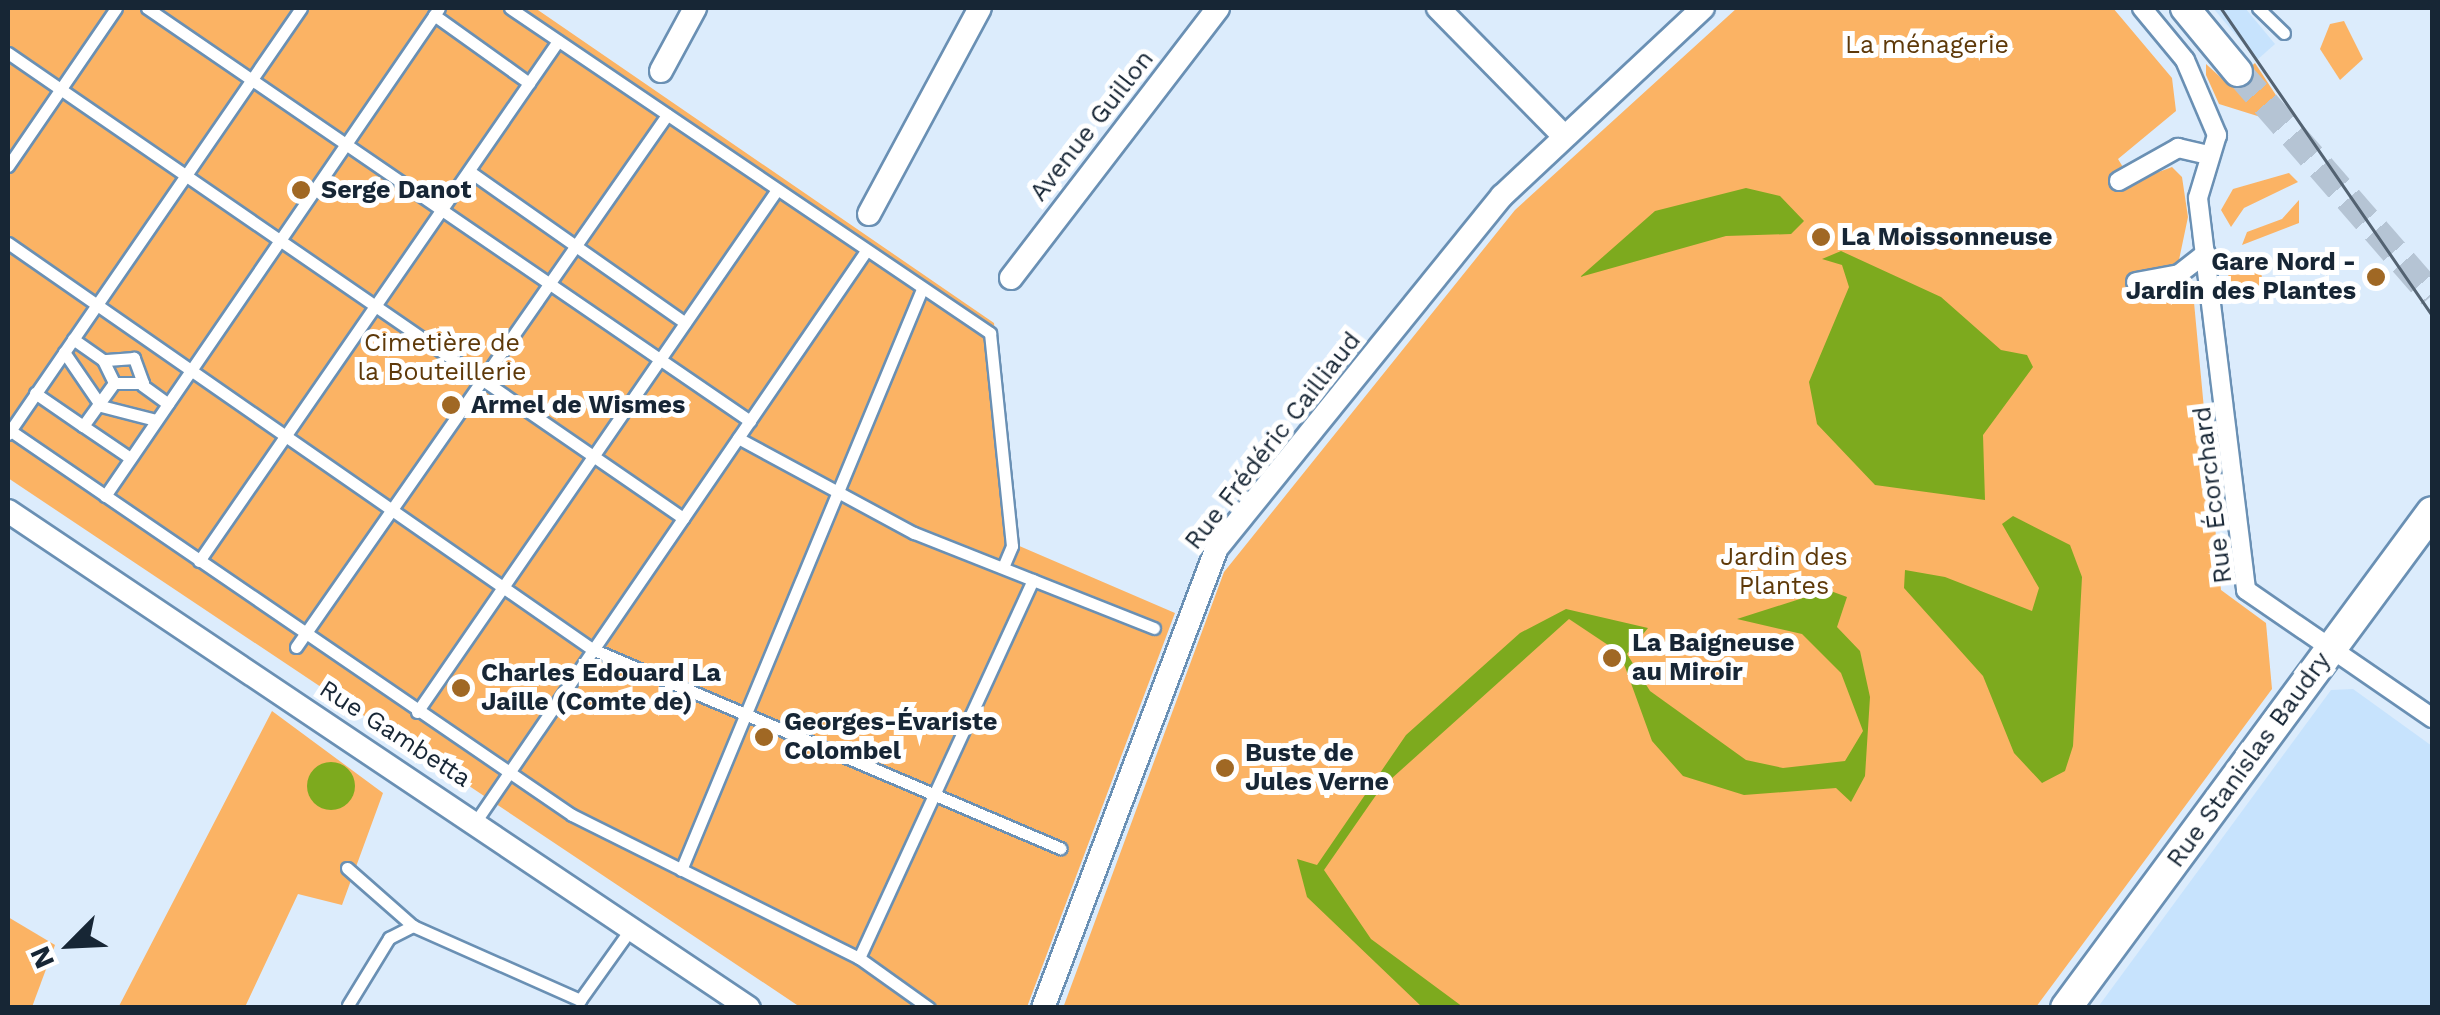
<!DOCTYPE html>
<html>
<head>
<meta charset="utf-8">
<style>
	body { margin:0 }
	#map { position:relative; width:2440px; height:1015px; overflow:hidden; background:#dcecfc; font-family:"Work Sans",sans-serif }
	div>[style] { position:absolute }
	.built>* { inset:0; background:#c7e3fd }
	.green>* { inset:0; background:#fbb364 }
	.round { border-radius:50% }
	.water>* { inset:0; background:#7daa1e }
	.tertiary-tunnel>* { height:28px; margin-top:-14px; transform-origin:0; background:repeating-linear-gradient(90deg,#b5c4d4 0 28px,transparent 0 42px) }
	.roads { filter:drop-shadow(2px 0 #6a90b4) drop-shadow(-2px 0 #6a90b4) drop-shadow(0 2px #6a90b4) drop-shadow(0 -2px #6a90b4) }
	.service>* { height:11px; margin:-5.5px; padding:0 5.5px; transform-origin:5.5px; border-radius:5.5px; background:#fff }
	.pedestrian>* { height:18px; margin:-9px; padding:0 9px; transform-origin:9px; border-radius:9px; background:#fff }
	.minor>* { height:22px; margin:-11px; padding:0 11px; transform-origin:11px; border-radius:11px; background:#fff }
	.tertiary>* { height:28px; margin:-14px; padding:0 14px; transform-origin:14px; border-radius:14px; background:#fff }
	.secondary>* { height:30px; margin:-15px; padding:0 15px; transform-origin:15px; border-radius:15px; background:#fff }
	.tram>* { height:2.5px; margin:-1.25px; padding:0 1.25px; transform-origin:1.25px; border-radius:1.25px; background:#536271 }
	.dots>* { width:28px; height:28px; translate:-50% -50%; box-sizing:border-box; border:5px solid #fff; border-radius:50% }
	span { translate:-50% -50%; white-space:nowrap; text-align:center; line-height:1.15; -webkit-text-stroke:10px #fff; paint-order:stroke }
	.park-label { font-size:25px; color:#5e3909 }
	.street-label { font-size:25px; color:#172635 }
	.poi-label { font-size:25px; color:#172635; font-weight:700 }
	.left { translate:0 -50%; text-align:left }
	.right { translate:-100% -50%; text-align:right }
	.frame { position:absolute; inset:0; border:10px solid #172635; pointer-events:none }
	.north { position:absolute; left:20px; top:895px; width:100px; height:100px; -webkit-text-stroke:8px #fff; paint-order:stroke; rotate:246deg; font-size:28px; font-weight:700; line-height:40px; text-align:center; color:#172635 }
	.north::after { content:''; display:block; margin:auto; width:35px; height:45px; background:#172635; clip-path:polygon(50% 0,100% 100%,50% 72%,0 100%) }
</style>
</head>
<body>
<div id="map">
	<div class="built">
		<i style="clip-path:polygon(2213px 8px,2245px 8px,2275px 44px,2257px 60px)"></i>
		<i style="clip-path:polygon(2353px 689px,2432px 746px,2432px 1007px,2098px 1007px,2331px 690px)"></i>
	</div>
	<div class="green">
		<i style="clip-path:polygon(8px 8px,535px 8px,994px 323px,1017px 545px,1175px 613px,1027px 1007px,800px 1007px,8px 478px)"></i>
		<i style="clip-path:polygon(1737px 8px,2113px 8px,2172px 78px,2176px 111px,2118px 159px,2132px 182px,2172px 167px,2182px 177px,2188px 217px,2179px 260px,2192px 281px,2221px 590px,2266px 623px,2272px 689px,2036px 1007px,1063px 1008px,1224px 572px,1515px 210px)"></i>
		<i style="clip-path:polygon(2344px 21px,2363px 59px,2340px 80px,2320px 49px,2330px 24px)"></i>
		<i style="clip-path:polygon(2255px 63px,2283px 106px,2267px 119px,2219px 104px,2206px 75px,2206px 64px,2229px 85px)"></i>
		<i style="clip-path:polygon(2289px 173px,2298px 182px,2244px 208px,2231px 227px,2221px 210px,2233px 189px)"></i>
		<i style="clip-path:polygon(2299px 200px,2299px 223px,2242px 245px,2247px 232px,2282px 219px)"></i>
		<i class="round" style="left:2228px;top:262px;width:34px;height:34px"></i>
		<i style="clip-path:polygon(272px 711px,383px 793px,342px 905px,298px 894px,245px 1007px,118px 1008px)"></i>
		<i style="clip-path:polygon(8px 917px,55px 945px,32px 1007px,8px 1007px)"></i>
	</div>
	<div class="water">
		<i style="clip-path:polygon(1746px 188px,1780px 196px,1804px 221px,1791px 234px,1726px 236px,1580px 277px,1655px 211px)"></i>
		<i style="clip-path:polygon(1841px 251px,1941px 297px,2001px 350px,2027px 355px,2033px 367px,1983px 435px,1985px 500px,1875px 485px,1817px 424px,1809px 382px,1849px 287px,1842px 265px,1822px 259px)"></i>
		<i style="clip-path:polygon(2013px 516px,2070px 545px,2082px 577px,2073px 746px,2065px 771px,2042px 783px,2014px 753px,1983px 676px,1904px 588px,1905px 570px,1945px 577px,2032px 611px,2039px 588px,2002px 524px)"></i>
		<i style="clip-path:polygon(1828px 590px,1847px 597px,1837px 627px,1860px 651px,1870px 697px,1865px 776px,1851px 802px,1836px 788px,1744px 795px,1683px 776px,1652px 741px,1620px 653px,1569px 619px,1381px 788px,1324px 870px,1371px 939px,1463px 1007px,1422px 1007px,1307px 897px,1297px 859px,1317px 865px,1406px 735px,1520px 633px,1566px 609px,1648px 628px,1627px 654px,1650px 691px,1746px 760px,1783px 768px,1845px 761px,1863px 731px,1841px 673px,1802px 634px,1737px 619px)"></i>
		<i class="round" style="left:307px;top:762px;width:48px;height:48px"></i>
	</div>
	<div class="tertiary-tunnel">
		<i style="left:2238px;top:72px;width:296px;rotate:49deg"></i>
	</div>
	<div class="roads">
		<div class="service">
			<i style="left:147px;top:8px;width:731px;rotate:34.41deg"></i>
			<i style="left:510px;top:8px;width:580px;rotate:34.1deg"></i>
			<i style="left:990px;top:333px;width:214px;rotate:84.1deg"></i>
			<i style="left:1012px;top:546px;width:23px;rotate:113deg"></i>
			<i style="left:2258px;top:8px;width:36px;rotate:44deg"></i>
			<i style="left:434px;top:15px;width:117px;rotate:35.6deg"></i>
			<i style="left:8px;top:53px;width:820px;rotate:34.56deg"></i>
			<i style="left:8px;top:166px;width:191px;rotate:-55.6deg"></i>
			<i style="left:469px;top:171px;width:264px;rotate:35.1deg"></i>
			<i style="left:8px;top:243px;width:711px;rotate:34.81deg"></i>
			<i style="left:592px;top:649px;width:509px;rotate:23.04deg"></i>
			<i style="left:73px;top:339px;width:37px;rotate:35deg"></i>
			<i style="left:103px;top:360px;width:25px;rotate:64deg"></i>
			<i style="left:114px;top:383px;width:29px"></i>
			<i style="left:143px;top:383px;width:27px;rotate:-110deg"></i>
			<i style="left:134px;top:358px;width:31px;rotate:176deg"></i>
			<i style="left:64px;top:352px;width:65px;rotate:55.6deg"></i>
			<i style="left:101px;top:406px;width:57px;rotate:14.3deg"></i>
			<i style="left:142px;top:385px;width:32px;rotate:36deg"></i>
			<i style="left:35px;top:393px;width:58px;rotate:34.5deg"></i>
			<i style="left:83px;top:426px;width:53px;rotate:-54.2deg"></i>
			<i style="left:83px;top:426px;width:57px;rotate:34.2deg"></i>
			<i style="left:8px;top:429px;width:683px;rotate:34.39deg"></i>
			<i style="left:572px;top:815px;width:321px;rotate:26.5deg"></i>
			<i style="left:859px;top:958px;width:86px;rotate:35.5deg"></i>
			<i style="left:8px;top:434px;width:517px;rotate:-55.48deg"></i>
			<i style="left:738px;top:438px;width:200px;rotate:28.4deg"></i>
			<i style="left:914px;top:533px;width:258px;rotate:21.6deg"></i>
			<i style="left:105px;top:496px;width:591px;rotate:-55.61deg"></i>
			<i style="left:199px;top:561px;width:632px;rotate:-55.38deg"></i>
			<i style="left:296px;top:647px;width:649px;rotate:-55.11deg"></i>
			<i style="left:417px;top:712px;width:633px;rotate:-55.43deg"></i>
			<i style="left:476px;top:821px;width:691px;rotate:-55.62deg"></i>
			<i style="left:347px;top:868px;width:88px;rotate:41.3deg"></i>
			<i style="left:681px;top:870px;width:629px;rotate:-67.47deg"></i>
			<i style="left:859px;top:958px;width:416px;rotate:-65.3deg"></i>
			<i style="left:348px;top:1005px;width:79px;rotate:-58.5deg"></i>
			<i style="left:389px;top:938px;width:27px;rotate:-27deg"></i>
			<i style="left:413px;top:926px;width:183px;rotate:23.9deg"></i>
			<i style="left:580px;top:1000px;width:90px;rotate:-54.5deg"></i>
		</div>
		<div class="pedestrian">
			<i style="left:2142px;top:8px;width:67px;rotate:50.4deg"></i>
			<i style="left:2185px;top:60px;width:82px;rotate:66.9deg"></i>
			<i style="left:2217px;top:135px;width:66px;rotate:106.8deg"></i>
			<i style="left:2198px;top:198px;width:395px;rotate:83deg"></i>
			<i style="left:2246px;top:590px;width:226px;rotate:34.5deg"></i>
			<i style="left:2119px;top:181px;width:68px;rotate:-29.2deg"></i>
			<i style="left:2178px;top:148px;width:31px;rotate:13deg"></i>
			<i style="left:2136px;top:282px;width:44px;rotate:-10.5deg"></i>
			<i style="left:2179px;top:274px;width:34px;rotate:-38deg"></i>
		</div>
		<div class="minor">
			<i style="left:1438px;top:8px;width:178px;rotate:45.5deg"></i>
			<i style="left:661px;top:71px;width:72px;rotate:-61.6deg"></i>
			<i style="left:869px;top:214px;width:234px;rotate:-61.7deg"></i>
			<i style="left:1011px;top:278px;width:340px;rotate:-52.5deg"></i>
			<i style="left:8px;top:511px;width:892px;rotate:33.85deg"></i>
			<i style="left:1043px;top:1008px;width:491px;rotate:-69.3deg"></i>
			<i style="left:1216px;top:549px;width:454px;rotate:-51deg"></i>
			<i style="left:1502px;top:196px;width:275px;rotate:-43.1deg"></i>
		</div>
		<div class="tertiary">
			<i style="left:2185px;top:8px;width:83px;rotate:50.4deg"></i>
		</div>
		<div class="secondary">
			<i style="left:2066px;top:1008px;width:616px;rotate:-53.58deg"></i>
		</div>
	</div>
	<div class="tram">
		<i style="left:2221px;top:8px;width:373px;rotate:55.5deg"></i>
	</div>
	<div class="dots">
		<i style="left:301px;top:190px;background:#a06824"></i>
		<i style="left:1821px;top:237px;background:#a06824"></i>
		<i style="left:2376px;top:277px;background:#a06824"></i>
		<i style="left:451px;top:405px;background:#a06824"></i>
		<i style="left:1612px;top:658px;background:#a06824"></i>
		<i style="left:461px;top:688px;background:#a06824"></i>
		<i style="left:764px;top:737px;background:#a06824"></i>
		<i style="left:1225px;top:768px;background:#a06824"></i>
	</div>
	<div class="park-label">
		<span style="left:1927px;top:45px">La ménagerie</span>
		<span style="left:442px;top:358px">Cimetière de<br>la Bouteillerie</span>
		<span style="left:1784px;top:572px">Jardin des<br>Plantes</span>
	</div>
	<div class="street-label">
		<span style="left:1092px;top:126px;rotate:-52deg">Avenue Guillon</span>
		<span style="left:1273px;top:441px;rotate:-52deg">Rue Frédéric Cailliaud</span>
		<span style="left:2213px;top:495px;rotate:-97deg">Rue Écorchard</span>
		<span style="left:395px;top:734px;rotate:33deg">Rue Gambetta</span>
		<span style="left:2249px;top:760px;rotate:-54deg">Rue Stanislas Baudry</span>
	</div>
	<div class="poi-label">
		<span class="left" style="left:321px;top:190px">Serge Danot</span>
		<span class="left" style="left:1841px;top:237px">La Moissonneuse</span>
		<span class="right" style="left:2356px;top:277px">Gare Nord -<br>Jardin des Plantes</span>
		<span class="left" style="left:471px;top:405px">Armel de Wismes</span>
		<span class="left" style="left:1632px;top:658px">La Baigneuse<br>au Miroir</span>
		<span class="left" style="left:481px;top:688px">Charles Edouard La<br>Jaille (Comte de)</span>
		<span class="left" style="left:784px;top:737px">Georges-Évariste<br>Colombel</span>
		<span class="left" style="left:1245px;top:768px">Buste de<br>Jules Verne</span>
	</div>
	<div class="frame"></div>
	<div class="north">N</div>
</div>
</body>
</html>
